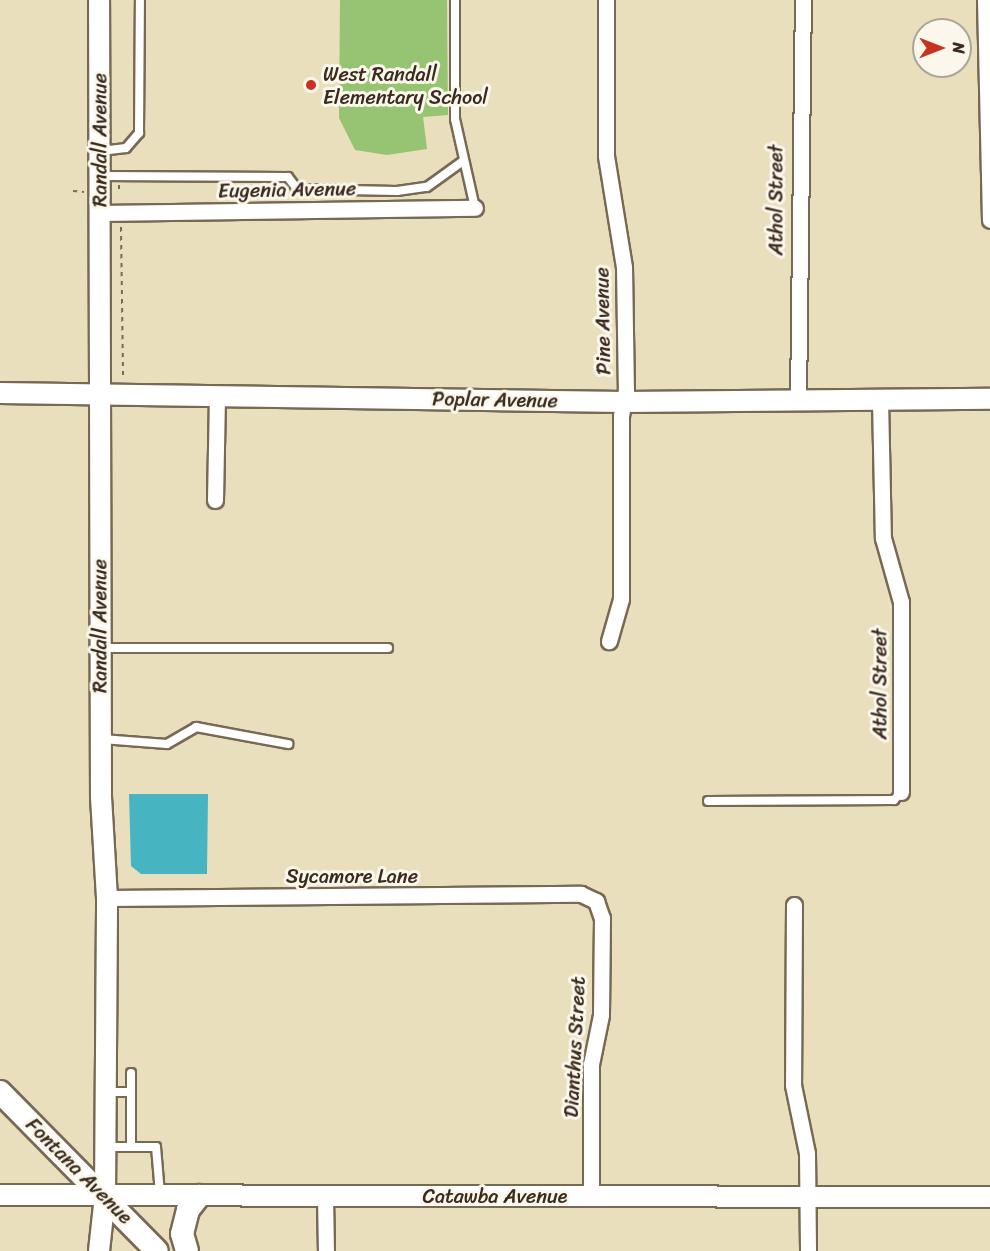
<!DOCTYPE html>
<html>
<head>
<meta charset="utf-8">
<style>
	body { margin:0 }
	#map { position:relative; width:990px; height:1251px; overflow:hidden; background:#e9dfbc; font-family:Sriracha,sans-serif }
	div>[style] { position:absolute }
	.green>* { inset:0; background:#96c472 }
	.water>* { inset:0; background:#47b4c2 }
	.path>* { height:2px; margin-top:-1px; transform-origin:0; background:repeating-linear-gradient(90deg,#786955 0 4.5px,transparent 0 9px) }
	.roads { filter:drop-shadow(2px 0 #786955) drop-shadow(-2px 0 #786955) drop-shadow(0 2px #786955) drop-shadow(0 -2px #786955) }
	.service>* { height:8px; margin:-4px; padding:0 4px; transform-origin:4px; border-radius:4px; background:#fff }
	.minor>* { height:15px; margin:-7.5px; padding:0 7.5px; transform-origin:7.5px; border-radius:7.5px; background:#fff }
	.tertiary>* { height:20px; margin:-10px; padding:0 10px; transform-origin:10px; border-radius:10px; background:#fff }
	.secondary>* { height:22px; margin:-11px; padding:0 11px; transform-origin:11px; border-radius:11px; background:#fff }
	.dots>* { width:16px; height:16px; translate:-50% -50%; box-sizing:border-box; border:3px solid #fbf7ec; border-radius:50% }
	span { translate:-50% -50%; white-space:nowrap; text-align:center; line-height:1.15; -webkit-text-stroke:6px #fbf7ec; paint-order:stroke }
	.poi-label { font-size:20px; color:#3b2a1e }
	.left { translate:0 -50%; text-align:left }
	.street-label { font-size:20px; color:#3b2a1e }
	.north { position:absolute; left:912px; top:18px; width:60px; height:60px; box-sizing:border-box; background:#fbf7ec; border:2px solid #aea59a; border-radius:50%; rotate:90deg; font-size:16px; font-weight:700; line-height:24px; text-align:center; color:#3b2a1e }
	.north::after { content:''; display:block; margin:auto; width:21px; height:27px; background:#c8321e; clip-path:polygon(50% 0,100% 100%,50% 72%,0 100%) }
</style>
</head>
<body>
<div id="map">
	<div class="green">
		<i style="clip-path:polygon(340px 0,447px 0,448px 115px,423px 117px,427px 149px,387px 155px,355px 150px,339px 118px)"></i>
	</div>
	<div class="water">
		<i style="clip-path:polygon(129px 794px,208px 794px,207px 874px,141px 874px,131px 866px)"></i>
	</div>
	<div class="path">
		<i style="left:119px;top:185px;width:9px;rotate:90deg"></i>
		<i style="left:73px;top:191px;width:11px;rotate:5deg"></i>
		<i style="left:121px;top:227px;width:152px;rotate:89.2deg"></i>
	</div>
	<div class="roads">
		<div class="service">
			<i style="left:455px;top:0;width:119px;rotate:90deg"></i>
			<i style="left:455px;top:119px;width:91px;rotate:77.3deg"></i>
			<i style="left:101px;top:151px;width:25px;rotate:-7deg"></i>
			<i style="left:126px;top:148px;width:20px;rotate:-49deg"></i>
			<i style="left:139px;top:133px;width:133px;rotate:-89.6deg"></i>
			<i style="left:101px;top:176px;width:187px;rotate:0.3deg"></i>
			<i style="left:288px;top:177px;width:15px;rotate:53deg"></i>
			<i style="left:297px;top:189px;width:100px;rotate:1.1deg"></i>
			<i style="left:397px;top:191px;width:30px;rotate:-8deg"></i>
			<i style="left:427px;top:187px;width:44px;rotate:-35.8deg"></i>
			<i style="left:102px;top:648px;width:286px"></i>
			<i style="left:102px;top:739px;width:65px;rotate:4.4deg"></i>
			<i style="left:167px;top:744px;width:34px;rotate:-30deg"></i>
			<i style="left:196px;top:727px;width:94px;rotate:10.5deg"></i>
			<i style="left:708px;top:801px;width:186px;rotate:-0.3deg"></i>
			<i style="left:894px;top:800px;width:11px;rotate:-49deg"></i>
			<i style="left:131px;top:1073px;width:74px;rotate:90deg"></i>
			<i style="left:106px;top:1092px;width:25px"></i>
			<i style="left:107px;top:1147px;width:49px"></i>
			<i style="left:156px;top:1147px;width:47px;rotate:85.1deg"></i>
		</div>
		<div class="minor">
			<i style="left:606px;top:0;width:156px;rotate:90deg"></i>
			<i style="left:606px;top:156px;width:112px;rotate:80.8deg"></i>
			<i style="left:624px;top:267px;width:123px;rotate:89.1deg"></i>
			<i style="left:626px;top:390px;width:26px;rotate:101deg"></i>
			<i style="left:621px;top:416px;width:183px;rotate:90deg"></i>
			<i style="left:621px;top:599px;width:44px;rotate:105.9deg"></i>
			<i style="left:985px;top:0;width:220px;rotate:88.7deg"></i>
			<i style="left:100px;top:213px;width:375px;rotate:-0.8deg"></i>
			<i style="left:880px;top:399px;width:139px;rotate:88.8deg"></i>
			<i style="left:883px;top:538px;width:66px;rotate:74.3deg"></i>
			<i style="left:901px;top:602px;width:190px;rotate:90deg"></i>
			<i style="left:798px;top:401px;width:401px;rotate:-89.3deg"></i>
			<i style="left:215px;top:500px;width:105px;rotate:-88.9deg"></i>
			<i style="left:107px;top:898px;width:474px;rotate:-0.5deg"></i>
			<i style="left:581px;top:894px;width:17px;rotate:25deg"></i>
			<i style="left:596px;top:901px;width:18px;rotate:71deg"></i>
			<i style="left:602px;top:918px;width:97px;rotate:90.6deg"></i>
			<i style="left:601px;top:1015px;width:50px;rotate:101.5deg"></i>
			<i style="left:591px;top:1064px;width:132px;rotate:90deg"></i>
			<i style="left:794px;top:905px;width:180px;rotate:90.3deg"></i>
			<i style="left:793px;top:1085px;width:69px;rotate:78.4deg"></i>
			<i style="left:807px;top:1153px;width:98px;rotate:89.4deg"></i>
			<i style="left:325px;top:1196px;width:55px;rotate:89deg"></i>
		</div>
		<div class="tertiary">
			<i style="left:0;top:393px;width:624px;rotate:0.83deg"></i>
			<i style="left:624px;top:402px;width:366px;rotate:-0.5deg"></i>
			<i style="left:0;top:1195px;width:990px;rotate:0.12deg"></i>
			<i style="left:99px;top:1251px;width:55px;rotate:-83.8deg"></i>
			<i style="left:105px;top:1196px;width:298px;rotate:-89.6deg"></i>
			<i style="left:107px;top:898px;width:101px;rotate:-93.4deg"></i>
			<i style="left:101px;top:797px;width:797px;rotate:-90.14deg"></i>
		</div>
		<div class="secondary">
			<i style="left:0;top:1092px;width:223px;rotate:45.4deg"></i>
			<i style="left:187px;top:1251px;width:18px;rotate:-106deg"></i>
			<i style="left:182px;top:1234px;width:25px;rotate:-76deg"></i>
			<i style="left:188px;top:1210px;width:18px;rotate:-52deg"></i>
		</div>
	</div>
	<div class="dots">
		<i style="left:311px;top:85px;background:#c8321e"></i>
	</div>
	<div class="poi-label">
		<span class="left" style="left:323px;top:86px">West Randall<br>Elementary School</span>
	</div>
	<div class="street-label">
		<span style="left:100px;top:140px;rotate:-90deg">Randall Avenue</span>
		<span style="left:287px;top:190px;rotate:-1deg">Eugenia Avenue</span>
		<span style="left:776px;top:200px;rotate:-90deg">Athol Street</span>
		<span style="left:603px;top:321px;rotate:-91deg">Pine Avenue</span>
		<span style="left:495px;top:400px;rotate:1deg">Poplar Avenue</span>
		<span style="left:100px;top:626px;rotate:-90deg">Randall Avenue</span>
		<span style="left:880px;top:684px;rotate:-90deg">Athol Street</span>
		<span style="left:352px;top:876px">Sycamore Lane</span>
		<span style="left:575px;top:1047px;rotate:-87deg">Dianthus Street</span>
		<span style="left:79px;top:1171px;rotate:45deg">Fontana Avenue</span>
		<span style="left:495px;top:1196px">Catawba Avenue</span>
	</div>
	<div class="north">N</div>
</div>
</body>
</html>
